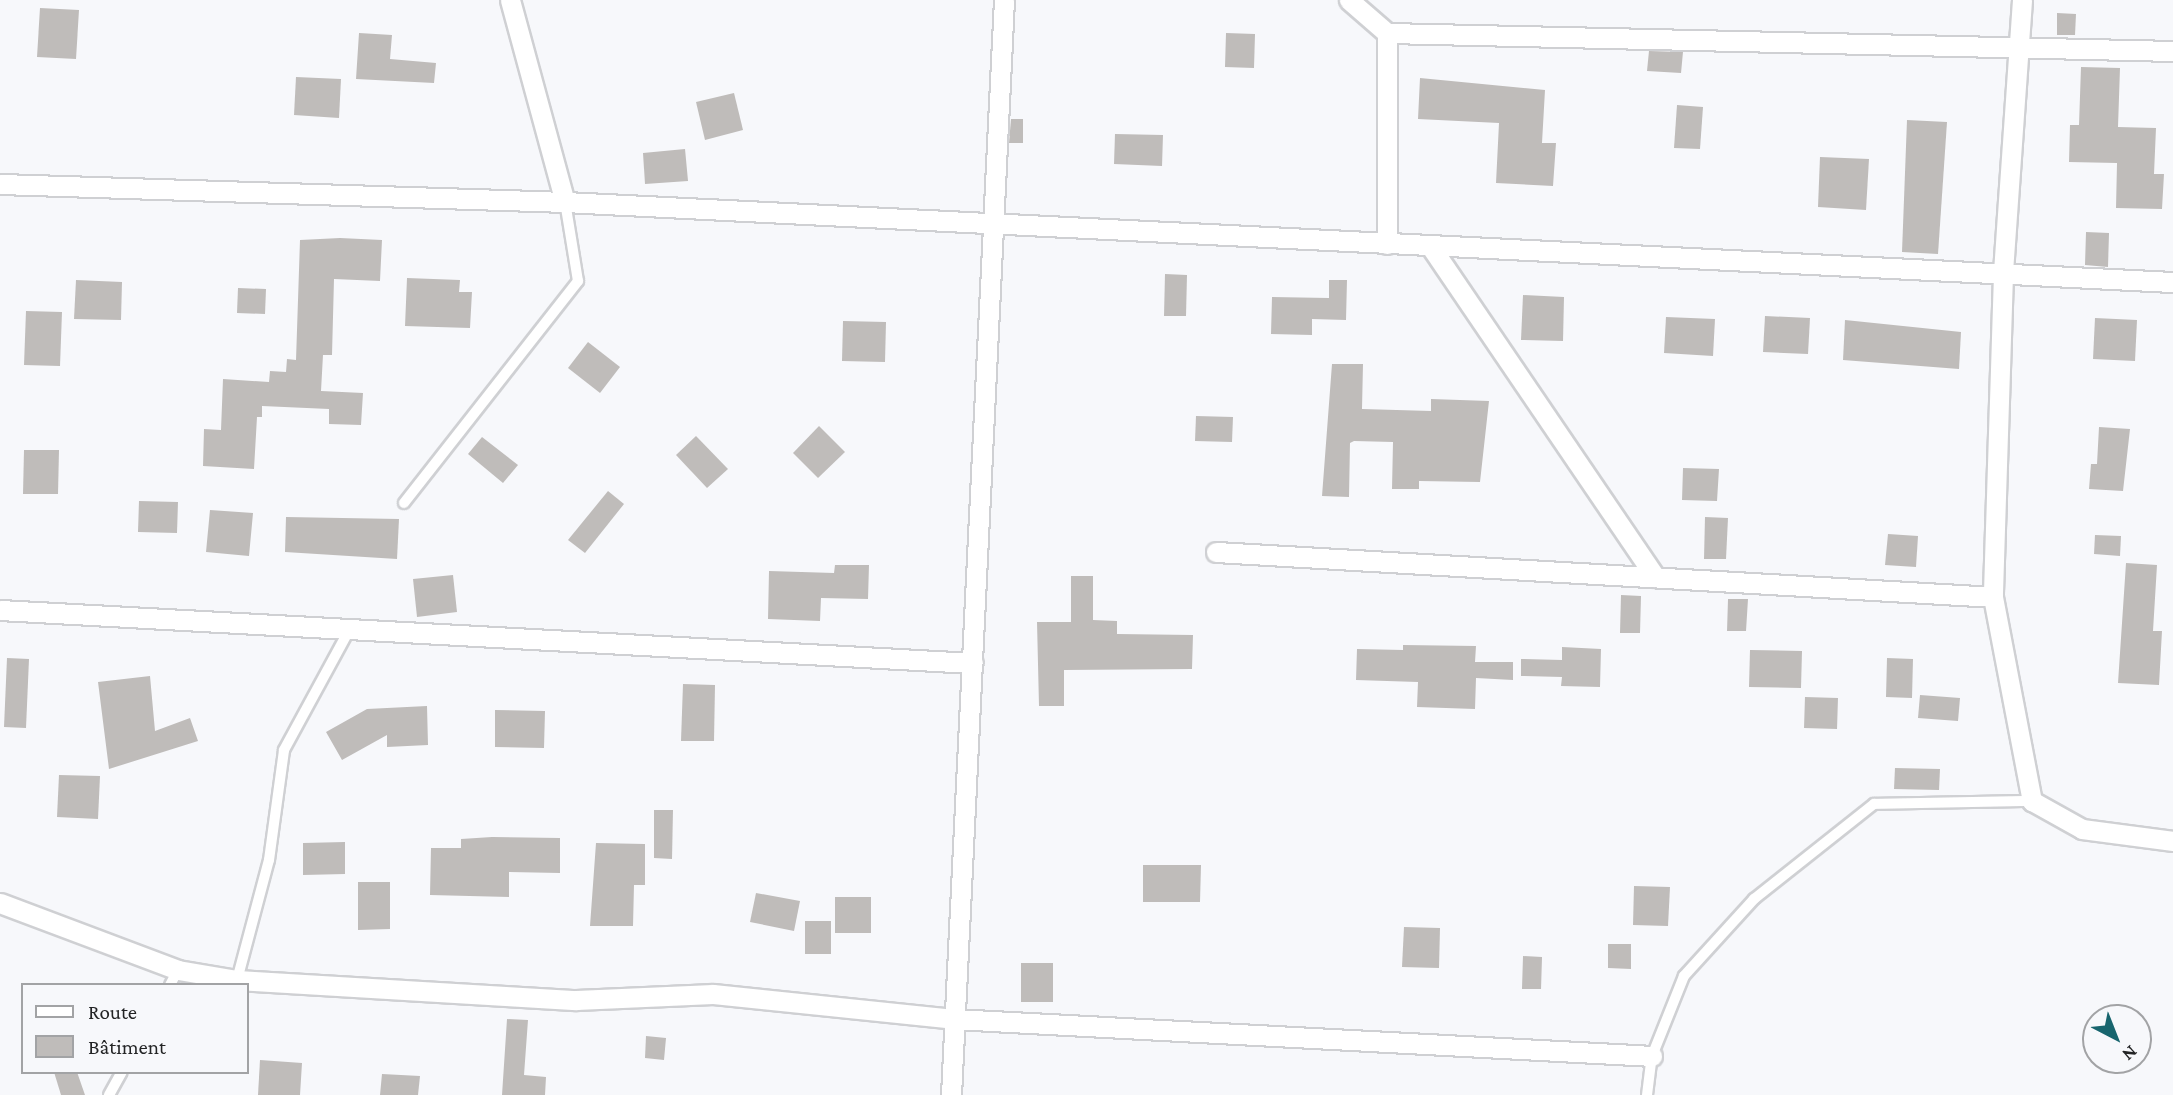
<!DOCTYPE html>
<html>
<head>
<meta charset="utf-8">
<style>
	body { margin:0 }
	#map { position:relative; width:2173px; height:1095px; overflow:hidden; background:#f7f8fb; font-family:"Crimson Pro",serif }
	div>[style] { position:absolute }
	.building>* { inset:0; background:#bfbcba }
	.roads { filter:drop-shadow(2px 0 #cfd0d3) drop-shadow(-2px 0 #cfd0d3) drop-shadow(0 2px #cfd0d3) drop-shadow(0 -2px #cfd0d3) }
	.service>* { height:10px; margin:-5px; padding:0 5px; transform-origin:5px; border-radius:5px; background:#fff }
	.minor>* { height:19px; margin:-9.5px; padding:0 9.5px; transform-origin:9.5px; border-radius:9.5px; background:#fff }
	span { translate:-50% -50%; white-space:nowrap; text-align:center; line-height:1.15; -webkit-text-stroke:5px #f7f8fb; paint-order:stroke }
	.legend { position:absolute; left:21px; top:983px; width:228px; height:91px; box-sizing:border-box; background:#f7f8fb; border:2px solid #a2a3a5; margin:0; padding:9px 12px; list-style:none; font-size:21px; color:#232425 }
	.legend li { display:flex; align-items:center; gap:14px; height:35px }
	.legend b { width:35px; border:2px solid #a2a3a5 }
	.north { position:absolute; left:2082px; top:1004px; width:70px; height:70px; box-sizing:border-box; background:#f7f8fb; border:2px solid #a2a3a5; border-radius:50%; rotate:138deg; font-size:19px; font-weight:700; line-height:28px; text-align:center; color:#232425 }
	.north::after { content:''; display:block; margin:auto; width:24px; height:32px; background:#18656e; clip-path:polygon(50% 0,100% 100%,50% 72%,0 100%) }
</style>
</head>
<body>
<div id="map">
	<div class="building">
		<i style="clip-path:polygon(40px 8px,79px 10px,76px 59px,37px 57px)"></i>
		<i style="clip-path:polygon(2057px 13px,2076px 14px,2075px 35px,2057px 35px)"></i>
		<i style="clip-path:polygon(359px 33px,392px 35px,390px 59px,436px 63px,434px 83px,356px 79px)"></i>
		<i style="clip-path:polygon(1226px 33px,1255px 34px,1254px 68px,1225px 67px)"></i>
		<i style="clip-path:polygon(1649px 51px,1683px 52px,1681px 73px,1647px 71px)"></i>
		<i style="clip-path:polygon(2081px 67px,2120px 68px,2118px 127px,2156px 128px,2154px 174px,2164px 174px,2162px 209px,2116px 208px,2117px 163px,2069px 162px,2070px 125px,2079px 125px)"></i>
		<i style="clip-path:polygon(296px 77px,341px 79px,339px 118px,294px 115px)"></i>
		<i style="clip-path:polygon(1420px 78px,1545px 90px,1542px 143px,1556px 143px,1553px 186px,1496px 183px,1499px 123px,1418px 119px)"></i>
		<i style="clip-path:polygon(734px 93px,743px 130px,705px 140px,696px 102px)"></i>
		<i style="clip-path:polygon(1677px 105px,1703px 107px,1700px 149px,1674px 148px)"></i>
		<i style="clip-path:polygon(1011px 119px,1023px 119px,1023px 143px,1009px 143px)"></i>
		<i style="clip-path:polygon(1907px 120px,1947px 122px,1938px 254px,1902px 252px)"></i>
		<i style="clip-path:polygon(1115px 134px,1163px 135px,1162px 166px,1114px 164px)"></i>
		<i style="clip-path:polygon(685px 149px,688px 181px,645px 184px,643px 153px)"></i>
		<i style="clip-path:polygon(1820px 157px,1869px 159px,1866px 210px,1818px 207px)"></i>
		<i style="clip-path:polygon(2086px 232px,2109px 233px,2108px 267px,2085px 265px)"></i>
		<i style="clip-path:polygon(340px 238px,382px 240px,380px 281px,334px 279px,332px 355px,323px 355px,321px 391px,363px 393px,361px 425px,329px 424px,329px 409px,262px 406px,262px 417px,257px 417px,254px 469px,203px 466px,204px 429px,221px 430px,223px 379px,269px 382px,270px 371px,286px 372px,287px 359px,296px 360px,300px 240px)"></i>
		<i style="clip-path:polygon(1165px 274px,1187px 275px,1186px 316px,1164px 316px)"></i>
		<i style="clip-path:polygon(407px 278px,460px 280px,459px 292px,472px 292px,470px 328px,405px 326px)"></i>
		<i style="clip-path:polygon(76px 280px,122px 282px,121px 320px,74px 319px)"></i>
		<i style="clip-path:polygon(1329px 280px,1347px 280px,1346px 320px,1312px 319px,1312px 335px,1271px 334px,1272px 297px,1329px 298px)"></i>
		<i style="clip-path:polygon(238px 288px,266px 289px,265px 314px,237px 313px)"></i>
		<i style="clip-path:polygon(1523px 295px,1564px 297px,1563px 341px,1521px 340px)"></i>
		<i style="clip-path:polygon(26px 311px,62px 312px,60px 366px,24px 365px)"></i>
		<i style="clip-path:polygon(1765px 316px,1810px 318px,1808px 354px,1763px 352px)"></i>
		<i style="clip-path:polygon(1666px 317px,1715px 319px,1713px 356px,1664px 353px)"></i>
		<i style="clip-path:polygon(2095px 318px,2137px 320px,2135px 361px,2093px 359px)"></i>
		<i style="clip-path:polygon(1845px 320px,1961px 332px,1959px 369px,1843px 360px)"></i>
		<i style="clip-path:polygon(843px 321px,886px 322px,885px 362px,842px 361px)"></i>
		<i style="clip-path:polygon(588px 342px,620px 367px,600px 393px,568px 368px)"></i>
		<i style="clip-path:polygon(1332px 364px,1363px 364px,1362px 409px,1431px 411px,1431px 399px,1489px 401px,1480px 482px,1419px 481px,1419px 489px,1392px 489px,1393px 442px,1354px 441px,1350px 443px,1349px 497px,1322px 496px)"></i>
		<i style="clip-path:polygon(1196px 416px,1233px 417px,1232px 442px,1195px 441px)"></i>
		<i style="clip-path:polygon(819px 426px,845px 452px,818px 478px,793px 453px)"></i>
		<i style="clip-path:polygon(2099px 427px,2130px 429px,2123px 491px,2089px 489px,2091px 464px,2097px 464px)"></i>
		<i style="clip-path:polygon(696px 436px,728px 469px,707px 488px,676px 455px)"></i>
		<i style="clip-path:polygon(482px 437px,518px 465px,503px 483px,468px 454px)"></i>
		<i style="clip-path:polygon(24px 450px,59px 450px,58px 494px,23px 494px)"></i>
		<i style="clip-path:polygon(1683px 468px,1719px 469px,1717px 501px,1682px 500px)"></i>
		<i style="clip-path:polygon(608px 491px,624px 504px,585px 553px,568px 540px)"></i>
		<i style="clip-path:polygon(139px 501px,178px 502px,177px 533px,138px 532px)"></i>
		<i style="clip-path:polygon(210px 510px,253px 513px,249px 556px,206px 552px)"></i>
		<i style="clip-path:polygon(286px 517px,399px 519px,397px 559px,285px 552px)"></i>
		<i style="clip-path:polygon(1705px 517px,1728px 518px,1726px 559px,1704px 559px)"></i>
		<i style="clip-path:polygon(1888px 534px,1918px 536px,1916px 567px,1885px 565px)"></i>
		<i style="clip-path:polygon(2095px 535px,2121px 536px,2120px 556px,2094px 554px)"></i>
		<i style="clip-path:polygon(2126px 563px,2157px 565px,2153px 631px,2162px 631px,2159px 685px,2118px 683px)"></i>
		<i style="clip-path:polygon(835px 565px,869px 565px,868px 599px,821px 598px,820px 621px,768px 619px,769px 571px,834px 573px)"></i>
		<i style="clip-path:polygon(453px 575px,457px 612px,417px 617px,413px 579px)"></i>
		<i style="clip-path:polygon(1071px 576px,1093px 576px,1093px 620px,1117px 621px,1117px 634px,1193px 635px,1192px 669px,1064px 670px,1064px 706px,1039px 706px,1037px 622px,1071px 622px)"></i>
		<i style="clip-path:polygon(1621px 595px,1641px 596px,1640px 633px,1620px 633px)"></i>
		<i style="clip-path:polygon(1728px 599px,1748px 599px,1746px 631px,1727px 631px)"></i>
		<i style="clip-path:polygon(1403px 645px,1476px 646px,1475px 662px,1513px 662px,1513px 680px,1476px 678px,1475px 709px,1417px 707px,1418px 682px,1356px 680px,1357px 649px,1403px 650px)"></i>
		<i style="clip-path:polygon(1562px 647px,1601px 649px,1600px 687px,1561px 686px,1562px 677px,1521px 676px,1521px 659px,1562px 660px)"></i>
		<i style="clip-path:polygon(1750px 650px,1802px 651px,1801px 688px,1749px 687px)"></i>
		<i style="clip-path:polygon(7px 658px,29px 659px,26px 728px,4px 727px)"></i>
		<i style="clip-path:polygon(1887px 658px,1913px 659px,1912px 698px,1886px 697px)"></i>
		<i style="clip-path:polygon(150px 676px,155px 731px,190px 718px,198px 741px,109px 769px,98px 682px)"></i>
		<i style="clip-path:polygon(683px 684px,715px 685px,714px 741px,681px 741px)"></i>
		<i style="clip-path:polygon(1920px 695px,1960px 698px,1958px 721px,1918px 718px)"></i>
		<i style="clip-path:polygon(1805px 697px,1838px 698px,1837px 729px,1804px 728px)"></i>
		<i style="clip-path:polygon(427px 706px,428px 745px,387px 747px,387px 735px,342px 760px,326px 732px,367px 709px)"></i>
		<i style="clip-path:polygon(495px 710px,545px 711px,544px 748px,495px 747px)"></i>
		<i style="clip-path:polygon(1895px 768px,1940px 769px,1939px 790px,1894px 789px)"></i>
		<i style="clip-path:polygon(59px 775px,100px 776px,98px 819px,57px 817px)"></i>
		<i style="clip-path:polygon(654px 810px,673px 810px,672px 859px,654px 858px)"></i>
		<i style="clip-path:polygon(492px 837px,560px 838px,560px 873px,509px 872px,509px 897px,430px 895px,431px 848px,461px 848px,461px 839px)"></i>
		<i style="clip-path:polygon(345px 842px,345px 874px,303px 875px,303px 843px)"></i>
		<i style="clip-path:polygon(596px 843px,645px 844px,645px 885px,634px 885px,633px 926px,590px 926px)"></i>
		<i style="clip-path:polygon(1143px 865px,1201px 865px,1200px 902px,1143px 902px)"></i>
		<i style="clip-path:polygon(358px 882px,390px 882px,390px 929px,358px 930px)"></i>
		<i style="clip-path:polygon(1634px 886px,1670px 887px,1668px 926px,1633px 925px)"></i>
		<i style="clip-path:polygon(756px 893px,800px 901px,794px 931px,750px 922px)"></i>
		<i style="clip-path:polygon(835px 897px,871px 897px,871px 933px,835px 933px)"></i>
		<i style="clip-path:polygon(805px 921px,831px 921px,831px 954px,805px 954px)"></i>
		<i style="clip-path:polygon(1404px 927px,1440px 928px,1439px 968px,1402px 967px)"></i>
		<i style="clip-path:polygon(1608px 944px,1631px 944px,1631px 969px,1608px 968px)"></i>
		<i style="clip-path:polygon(1523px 956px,1542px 957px,1541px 989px,1522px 989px)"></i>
		<i style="clip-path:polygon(1021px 963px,1053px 963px,1053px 1002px,1021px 1002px)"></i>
		<i style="clip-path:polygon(507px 1019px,528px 1020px,524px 1075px,546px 1077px,545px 1095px,502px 1095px)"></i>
		<i style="clip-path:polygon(646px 1036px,666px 1038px,664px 1060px,645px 1058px)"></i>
		<i style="clip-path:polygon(260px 1060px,302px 1063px,300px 1095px,258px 1095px)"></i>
		<i style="clip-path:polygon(54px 1072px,77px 1072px,85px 1095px,61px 1095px)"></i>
		<i style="clip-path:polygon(382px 1074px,420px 1076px,418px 1095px,380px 1095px)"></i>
	</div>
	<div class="roads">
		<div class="service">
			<i style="left:404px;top:503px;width:282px;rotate:-51.9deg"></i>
			<i style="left:578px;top:281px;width:80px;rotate:-99.3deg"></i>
			<i style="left:237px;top:980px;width:124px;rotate:-75.1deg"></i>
			<i style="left:269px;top:860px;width:111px;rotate:-82.2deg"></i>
			<i style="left:284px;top:750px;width:134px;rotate:-61.5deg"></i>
			<i style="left:170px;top:985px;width:17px;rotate:-62deg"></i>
			<i style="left:109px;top:1095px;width:26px;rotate:-61deg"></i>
			<i style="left:1647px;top:1095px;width:39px;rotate:-83deg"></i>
			<i style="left:1652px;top:1056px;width:86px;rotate:-68.2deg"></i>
			<i style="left:1684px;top:976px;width:104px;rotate:-47.7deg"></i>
			<i style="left:1754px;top:899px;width:153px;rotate:-38.4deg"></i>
			<i style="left:1874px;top:804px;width:158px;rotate:-1.1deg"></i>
		</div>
		<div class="minor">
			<i style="left:510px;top:0;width:209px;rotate:74.8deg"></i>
			<i style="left:1349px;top:0;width:50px;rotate:41deg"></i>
			<i style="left:1387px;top:33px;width:786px;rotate:1.31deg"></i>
			<i style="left:2022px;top:0;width:275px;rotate:94deg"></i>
			<i style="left:2003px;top:274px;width:323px;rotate:91.8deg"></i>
			<i style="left:1993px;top:597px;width:208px;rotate:79.2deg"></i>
			<i style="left:2032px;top:801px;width:57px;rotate:29.2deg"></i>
			<i style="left:2082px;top:829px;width:92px;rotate:7.5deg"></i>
			<i style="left:0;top:184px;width:565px;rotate:1.82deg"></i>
			<i style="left:565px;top:202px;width:1610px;rotate:2.85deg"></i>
			<i style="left:1387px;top:244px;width:211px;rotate:-90deg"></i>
			<i style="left:1431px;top:247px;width:399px;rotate:55.8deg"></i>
			<i style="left:1216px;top:552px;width:778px;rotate:3.31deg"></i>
			<i style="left:0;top:610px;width:974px;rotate:3.12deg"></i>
			<i style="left:0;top:903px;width:190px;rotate:20.6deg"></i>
			<i style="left:178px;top:970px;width:60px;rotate:9.6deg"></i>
			<i style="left:237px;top:980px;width:340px;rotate:3.4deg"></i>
			<i style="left:576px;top:1000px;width:137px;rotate:-2.5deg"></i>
			<i style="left:713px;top:994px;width:242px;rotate:5.9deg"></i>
			<i style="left:954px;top:1019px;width:699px;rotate:3.03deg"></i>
			<i style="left:951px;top:1095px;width:1096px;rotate:-87.23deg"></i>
		</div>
	</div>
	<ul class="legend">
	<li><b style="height:9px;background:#fff"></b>Route</li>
	<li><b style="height:19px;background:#bfbcba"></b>Bâtiment</li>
	</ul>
	<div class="north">N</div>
</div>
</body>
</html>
